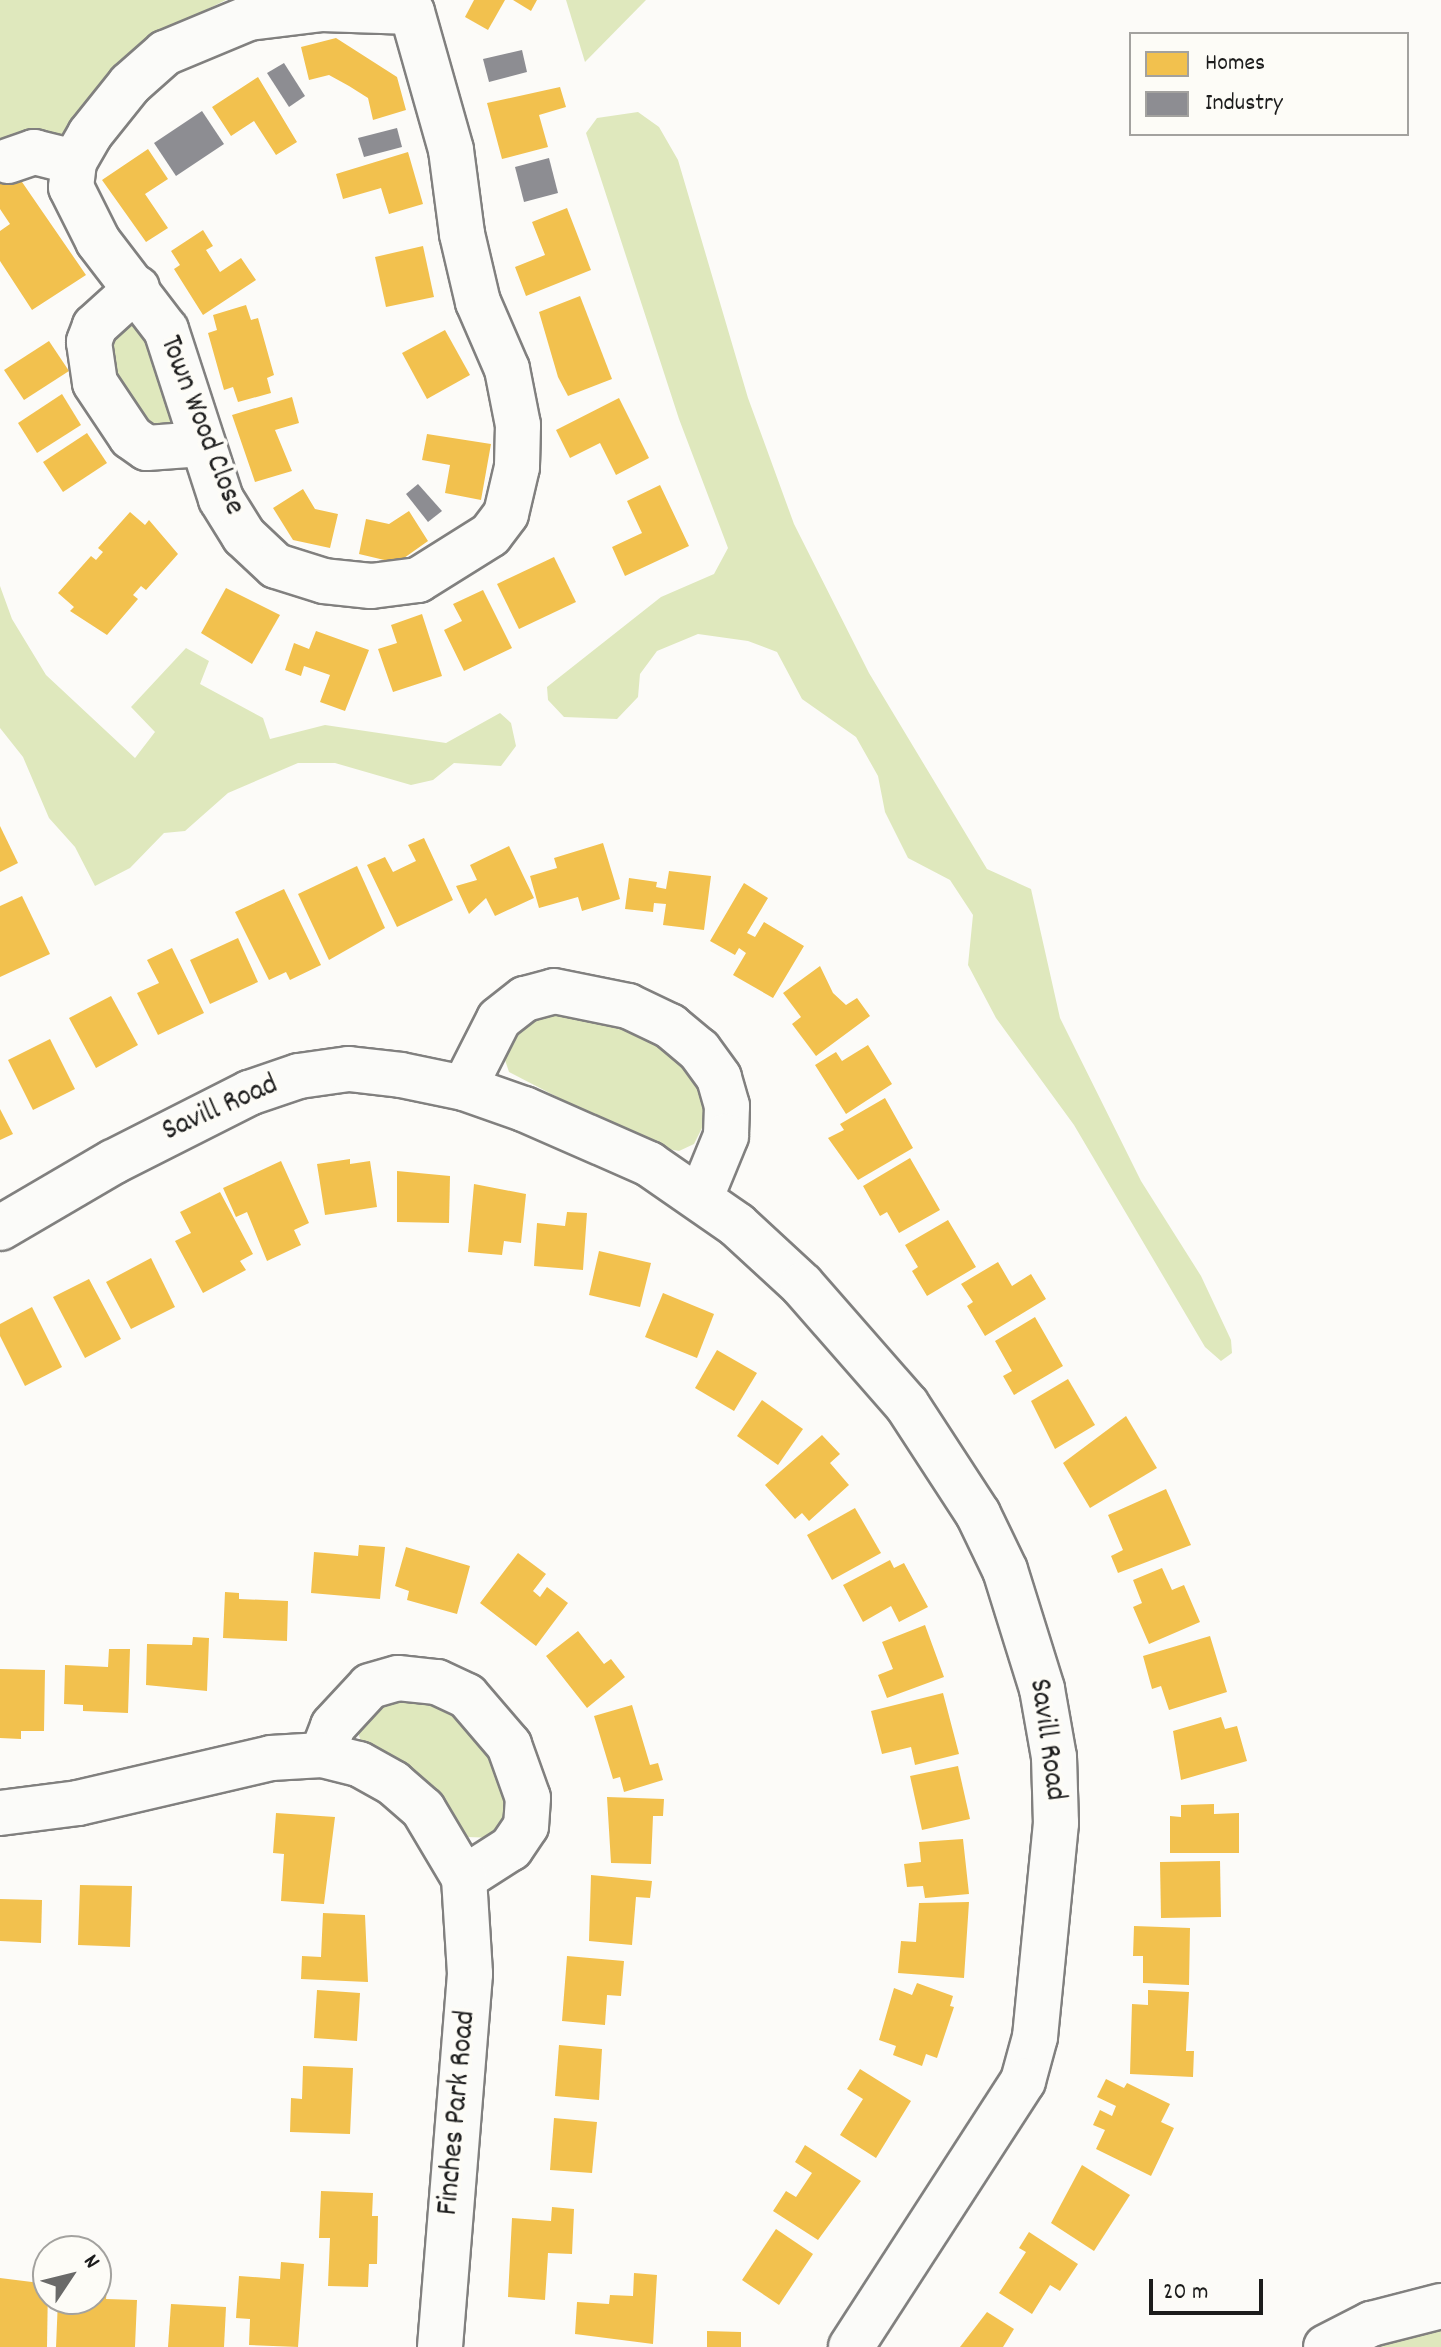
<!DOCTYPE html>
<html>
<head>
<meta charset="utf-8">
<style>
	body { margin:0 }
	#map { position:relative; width:1441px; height:2347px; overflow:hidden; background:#fcfbf8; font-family:Dekko,sans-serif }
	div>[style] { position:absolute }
	.green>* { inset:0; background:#dfe8bd }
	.homes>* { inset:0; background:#f2c14e }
	.industry>* { inset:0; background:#8d8d92 }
	.roads { filter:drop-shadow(2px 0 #81807f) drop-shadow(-2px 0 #81807f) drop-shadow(0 2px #81807f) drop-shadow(0 -2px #81807f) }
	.minor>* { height:44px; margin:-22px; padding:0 22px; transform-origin:22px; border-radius:22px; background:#fbfbf9 }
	span { translate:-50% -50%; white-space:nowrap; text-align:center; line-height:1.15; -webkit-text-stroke:8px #fdfcf7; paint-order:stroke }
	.street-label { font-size:30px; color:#1c1c1c }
	.legend { position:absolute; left:1129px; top:32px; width:280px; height:104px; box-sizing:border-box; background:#fdfcf7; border:2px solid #a3a29f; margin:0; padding:10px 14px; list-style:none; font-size:24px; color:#1c1c1c }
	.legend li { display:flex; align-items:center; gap:16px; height:40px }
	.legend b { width:40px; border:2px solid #a3a29f }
	.north { position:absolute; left:32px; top:2235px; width:80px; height:80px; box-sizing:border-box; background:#fdfcf7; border:2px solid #a3a29f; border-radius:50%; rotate:55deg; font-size:22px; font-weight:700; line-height:32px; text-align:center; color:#1c1c1c }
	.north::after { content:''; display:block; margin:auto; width:28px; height:36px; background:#6a6a69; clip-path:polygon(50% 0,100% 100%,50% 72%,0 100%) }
	.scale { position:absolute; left:1149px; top:2279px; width:114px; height:36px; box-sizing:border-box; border:4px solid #1c1c1c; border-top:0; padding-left:10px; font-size:24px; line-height:28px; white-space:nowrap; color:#1c1c1c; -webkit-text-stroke:6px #fdfcf7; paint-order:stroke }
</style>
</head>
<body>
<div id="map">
	<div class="green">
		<i style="clip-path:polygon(0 0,226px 0,143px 41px,118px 62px,64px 136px,0 147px)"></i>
		<i style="clip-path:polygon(566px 0,646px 0,585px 62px)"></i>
		<i style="clip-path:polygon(638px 112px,659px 127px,678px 160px,748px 398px,794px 524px,869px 673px,987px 869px,1031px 889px,1060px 1018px,1141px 1181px,1201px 1276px,1231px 1340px,1232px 1353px,1221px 1361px,1205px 1347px,1074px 1125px,996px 1018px,968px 965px,973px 915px,950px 880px,908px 858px,885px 812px,878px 776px,856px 737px,802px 699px,777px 652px,748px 641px,698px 634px,657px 651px,640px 674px,638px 697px,617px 719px,564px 717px,548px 700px,547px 687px,661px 597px,714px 574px,728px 548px,679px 419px,586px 133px,597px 118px)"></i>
		<i style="clip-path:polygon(139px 313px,177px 424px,144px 432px,101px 349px)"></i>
		<i style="clip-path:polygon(0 586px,12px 619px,46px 675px,135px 758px,155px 732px,131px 707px,186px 648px,209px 661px,200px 684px,263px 718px,270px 739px,325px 725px,446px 743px,500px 713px,511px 723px,516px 746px,501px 766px,454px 763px,433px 780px,411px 785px,335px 763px,298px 763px,228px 793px,185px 831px,164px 833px,130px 868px,95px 886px,75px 847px,49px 818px,23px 757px,0 728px)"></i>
		<i style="clip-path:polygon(545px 1010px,636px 1026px,681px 1056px,702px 1089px,705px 1122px,694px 1144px,679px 1151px,652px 1146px,509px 1072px,503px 1054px,517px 1021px)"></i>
		<i style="clip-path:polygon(392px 1695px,450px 1703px,490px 1743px,513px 1812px,496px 1838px,467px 1837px,362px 1744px,357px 1730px)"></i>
		<i style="clip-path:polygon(1441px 2330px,1441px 2347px,1378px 2347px,1414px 2333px)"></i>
	</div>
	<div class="homes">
		<i style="clip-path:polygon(474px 0,505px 0,488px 30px,465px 17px)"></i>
		<i style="clip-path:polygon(513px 0,537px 0,531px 11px)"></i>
		<i style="clip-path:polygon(336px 38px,397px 77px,406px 110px,373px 120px,368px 98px,349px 86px,329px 75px,309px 80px,301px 47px)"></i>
		<i style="clip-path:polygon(258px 77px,297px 142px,276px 155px,254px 121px,231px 136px,212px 107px)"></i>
		<i style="clip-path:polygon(560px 87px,566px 107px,539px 115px,548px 147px,502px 159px,487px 103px)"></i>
		<i style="clip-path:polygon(148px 149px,168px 179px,145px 194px,168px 228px,146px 242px,102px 180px)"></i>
		<i style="clip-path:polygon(0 150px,86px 275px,32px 310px,0 261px,0 231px,10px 224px,0 209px)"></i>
		<i style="clip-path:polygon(408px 152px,423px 204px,389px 214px,381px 188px,343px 199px,336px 174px)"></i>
		<i style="clip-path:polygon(567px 208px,591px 270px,526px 296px,515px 267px,545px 255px,532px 222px)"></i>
		<i style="clip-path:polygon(203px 230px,213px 246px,206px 250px,220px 272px,241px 258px,256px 280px,203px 315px,174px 269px,180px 265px,171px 251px)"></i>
		<i style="clip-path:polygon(423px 246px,434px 297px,386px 307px,375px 257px)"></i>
		<i style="clip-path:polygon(580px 296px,612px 379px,568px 396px,558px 377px,539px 312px)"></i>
		<i style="clip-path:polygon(246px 305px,251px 320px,258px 318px,274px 375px,267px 378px,271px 393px,238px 402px,233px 387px,224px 390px,208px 333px,217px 330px,213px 315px)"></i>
		<i style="clip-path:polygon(445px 330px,470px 375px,427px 399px,402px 353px)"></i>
		<i style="clip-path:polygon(49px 341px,69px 371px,24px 400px,4px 370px)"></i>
		<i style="clip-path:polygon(62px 394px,81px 425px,37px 453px,18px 423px)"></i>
		<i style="clip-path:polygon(292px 397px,299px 423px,275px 430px,292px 471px,255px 482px,232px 415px)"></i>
		<i style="clip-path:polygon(619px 398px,649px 458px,616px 475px,600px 443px,570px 458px,556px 430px)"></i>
		<i style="clip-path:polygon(87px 433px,107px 463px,63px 492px,43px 462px)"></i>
		<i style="clip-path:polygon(427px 434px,491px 444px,481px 500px,445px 493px,450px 465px,422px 460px)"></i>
		<i style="clip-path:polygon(660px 485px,689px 546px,625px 576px,612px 547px,642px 533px,627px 501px)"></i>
		<i style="clip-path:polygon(303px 489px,315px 509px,338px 514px,330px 548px,293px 540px,273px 508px)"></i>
		<i style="clip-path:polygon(409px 511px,428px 541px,397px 563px,359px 554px,366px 519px,389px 524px)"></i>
		<i style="clip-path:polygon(130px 512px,145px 525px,149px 520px,178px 554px,146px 590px,141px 586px,133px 595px,138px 599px,107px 635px,70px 611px,74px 607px,58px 593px,91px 556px,96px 560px,103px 552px,98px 548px)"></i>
		<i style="clip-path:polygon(554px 557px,576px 602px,519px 629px,497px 584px)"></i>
		<i style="clip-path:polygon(226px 588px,280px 615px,252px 664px,201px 633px)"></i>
		<i style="clip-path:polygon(483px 590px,512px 648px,464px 671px,444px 630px,462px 621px,453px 604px)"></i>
		<i style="clip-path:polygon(422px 614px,442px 676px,393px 692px,378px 649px,397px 643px,391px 625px)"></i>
		<i style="clip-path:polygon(316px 631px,369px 650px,345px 711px,320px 702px,330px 675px,304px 666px,301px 676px,285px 670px,294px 643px,309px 649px)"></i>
		<i style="clip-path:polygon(0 826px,18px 863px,0 872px)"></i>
		<i style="clip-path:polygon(424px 838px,453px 900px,397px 927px,367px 865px,385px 857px,393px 872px,416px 861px,408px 845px)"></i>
		<i style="clip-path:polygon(603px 843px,620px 899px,582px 911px,578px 897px,539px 908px,530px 876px,557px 868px,554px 858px)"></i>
		<i style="clip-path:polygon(509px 846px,534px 898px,495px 916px,486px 898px,469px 914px,456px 886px,477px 880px,470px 865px)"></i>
		<i style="clip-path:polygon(357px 866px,385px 928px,329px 960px,298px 894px)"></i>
		<i style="clip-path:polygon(669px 871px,711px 876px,704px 930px,663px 925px,666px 904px,654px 903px,653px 912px,625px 909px,629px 878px,657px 882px,656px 887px,666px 889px)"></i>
		<i style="clip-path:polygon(744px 883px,768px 898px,747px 933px,755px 937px,764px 922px,804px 946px,773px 998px,733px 975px,746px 953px,739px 948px,735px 955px,710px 941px)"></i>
		<i style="clip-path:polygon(284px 889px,321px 965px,290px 980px,286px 972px,269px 980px,235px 912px)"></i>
		<i style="clip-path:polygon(22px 896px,50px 954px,0 977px,0 906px)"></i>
		<i style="clip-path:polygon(238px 938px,258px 982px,210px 1004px,190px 960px)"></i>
		<i style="clip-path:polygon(172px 948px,204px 1013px,158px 1035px,137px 993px,159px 983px,147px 960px)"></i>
		<i style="clip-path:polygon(820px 966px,833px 993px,846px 1005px,857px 998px,870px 1016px,816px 1056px,792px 1024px,801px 1017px,783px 993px)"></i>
		<i style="clip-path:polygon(111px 996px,138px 1045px,96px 1068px,69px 1018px)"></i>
		<i style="clip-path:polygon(50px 1039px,75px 1089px,33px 1110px,8px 1060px)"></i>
		<i style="clip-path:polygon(868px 1045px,892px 1084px,846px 1114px,815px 1065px,836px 1052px,842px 1061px)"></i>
		<i style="clip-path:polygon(885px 1098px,913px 1148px,858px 1180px,828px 1138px,844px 1130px,840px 1124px)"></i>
		<i style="clip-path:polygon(0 1109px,13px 1134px,0 1140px)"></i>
		<i style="clip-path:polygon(910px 1158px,940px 1210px,899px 1233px,887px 1212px,880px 1216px,863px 1186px)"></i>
		<i style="clip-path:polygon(350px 1159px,350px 1164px,370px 1161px,377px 1207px,325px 1215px,317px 1164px)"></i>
		<i style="clip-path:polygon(281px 1161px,309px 1223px,294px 1230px,301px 1245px,267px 1261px,247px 1212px,236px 1217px,223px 1188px)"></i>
		<i style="clip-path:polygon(397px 1171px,450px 1176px,449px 1223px,397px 1222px)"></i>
		<i style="clip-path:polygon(474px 1184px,526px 1194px,521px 1243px,504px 1241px,502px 1255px,468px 1252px)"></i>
		<i style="clip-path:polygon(220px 1192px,253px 1254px,240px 1261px,246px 1270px,203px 1293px,175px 1241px,191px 1233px,180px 1212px)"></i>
		<i style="clip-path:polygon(567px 1212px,587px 1213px,583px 1270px,534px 1266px,537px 1223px,565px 1226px)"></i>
		<i style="clip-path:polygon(948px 1220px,976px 1267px,927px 1296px,912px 1271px,918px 1267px,905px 1245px)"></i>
		<i style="clip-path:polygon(599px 1251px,651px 1263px,640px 1307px,589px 1295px)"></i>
		<i style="clip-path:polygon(151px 1258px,175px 1307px,131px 1329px,106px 1282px)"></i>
		<i style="clip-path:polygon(998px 1262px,1012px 1286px,1031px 1274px,1046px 1299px,985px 1336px,967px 1306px,973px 1302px,961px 1284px)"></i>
		<i style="clip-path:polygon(89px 1279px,121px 1339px,85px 1358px,53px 1297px)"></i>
		<i style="clip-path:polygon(663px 1293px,714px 1314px,697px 1358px,645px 1337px)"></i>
		<i style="clip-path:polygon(32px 1307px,62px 1367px,25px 1386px,0 1336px,0 1324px)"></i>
		<i style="clip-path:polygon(1035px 1317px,1063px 1366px,1014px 1395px,1003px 1376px,1012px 1371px,995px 1341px)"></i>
		<i style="clip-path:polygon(717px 1350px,757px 1373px,734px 1411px,695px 1388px)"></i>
		<i style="clip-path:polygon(1068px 1379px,1095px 1425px,1055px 1449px,1031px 1401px)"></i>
		<i style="clip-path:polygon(762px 1400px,803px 1429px,778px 1465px,737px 1436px)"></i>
		<i style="clip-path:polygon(1126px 1416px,1157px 1468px,1090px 1508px,1063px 1463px)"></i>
		<i style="clip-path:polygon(822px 1435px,840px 1454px,830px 1463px,849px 1485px,809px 1521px,802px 1513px,795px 1519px,765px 1485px)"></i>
		<i style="clip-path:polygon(1166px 1489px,1191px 1545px,1118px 1573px,1111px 1556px,1123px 1550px,1108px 1515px)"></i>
		<i style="clip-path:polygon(855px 1508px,881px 1553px,832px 1580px,807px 1535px)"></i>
		<i style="clip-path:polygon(359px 1545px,385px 1547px,380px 1599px,311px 1593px,314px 1552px,358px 1556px)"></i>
		<i style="clip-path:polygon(406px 1547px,470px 1566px,457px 1614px,407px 1600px,409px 1591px,395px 1586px)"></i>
		<i style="clip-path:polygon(518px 1553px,546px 1574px,533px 1591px,540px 1597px,547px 1587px,568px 1603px,536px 1646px,480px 1603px)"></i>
		<i style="clip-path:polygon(890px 1560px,894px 1568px,904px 1563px,928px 1607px,899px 1622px,891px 1606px,863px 1622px,843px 1585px)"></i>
		<i style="clip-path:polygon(1162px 1568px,1172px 1590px,1184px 1585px,1200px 1622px,1149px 1644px,1133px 1607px,1142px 1603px,1133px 1580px)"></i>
		<i style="clip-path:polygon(225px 1592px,239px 1593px,239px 1599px,288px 1601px,287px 1641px,223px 1638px)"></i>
		<i style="clip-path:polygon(925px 1625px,944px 1677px,887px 1698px,878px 1675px,893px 1669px,882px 1642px)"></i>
		<i style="clip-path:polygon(578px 1631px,604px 1664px,611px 1659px,625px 1677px,587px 1708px,546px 1656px)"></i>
		<i style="clip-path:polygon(1210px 1636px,1227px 1692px,1169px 1710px,1161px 1686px,1152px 1689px,1143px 1656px)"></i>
		<i style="clip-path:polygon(193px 1637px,209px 1638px,207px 1691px,146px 1685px,147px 1644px,192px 1645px)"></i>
		<i style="clip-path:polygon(109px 1649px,130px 1649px,128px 1713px,83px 1711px,83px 1705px,64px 1704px,65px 1665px,108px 1667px)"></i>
		<i style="clip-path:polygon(0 1669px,45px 1670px,44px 1731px,21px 1731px,21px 1739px,0 1738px)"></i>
		<i style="clip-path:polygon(943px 1693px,959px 1754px,915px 1765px,911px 1747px,882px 1754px,871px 1711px)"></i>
		<i style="clip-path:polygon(632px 1705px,650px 1765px,658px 1763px,663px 1780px,624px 1792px,620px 1777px,613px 1779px,594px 1716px)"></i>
		<i style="clip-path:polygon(1221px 1717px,1225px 1729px,1237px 1726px,1247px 1761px,1181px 1780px,1173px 1731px)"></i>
		<i style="clip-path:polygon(958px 1766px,970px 1819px,922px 1830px,910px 1776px)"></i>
		<i style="clip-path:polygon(607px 1797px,664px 1799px,663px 1816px,653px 1816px,651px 1864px,611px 1863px)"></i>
		<i style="clip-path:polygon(1214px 1804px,1214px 1814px,1239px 1813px,1239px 1853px,1170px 1853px,1170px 1816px,1181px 1817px,1181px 1805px)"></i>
		<i style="clip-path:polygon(276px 1813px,335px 1817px,324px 1904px,281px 1901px,284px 1854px,273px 1853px)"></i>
		<i style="clip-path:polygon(963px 1839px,969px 1894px,925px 1898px,923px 1886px,907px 1887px,904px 1864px,921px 1862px,919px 1842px)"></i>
		<i style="clip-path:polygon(1220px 1861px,1221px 1917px,1161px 1918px,1160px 1862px)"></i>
		<i style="clip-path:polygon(591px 1875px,652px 1881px,650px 1898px,636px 1897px,632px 1945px,589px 1941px)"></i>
		<i style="clip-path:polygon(80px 1885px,132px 1886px,130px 1947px,78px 1945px)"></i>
		<i style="clip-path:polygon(0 1899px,42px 1900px,41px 1943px,0 1941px)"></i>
		<i style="clip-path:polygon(969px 1902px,964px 1978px,898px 1973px,901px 1941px,916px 1942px,919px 1903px)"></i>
		<i style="clip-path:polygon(323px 1913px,365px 1915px,368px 1982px,301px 1979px,302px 1956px,321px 1957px)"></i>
		<i style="clip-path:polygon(1134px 1926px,1190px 1928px,1189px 1985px,1143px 1983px,1143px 1956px,1133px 1956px)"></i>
		<i style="clip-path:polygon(567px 1956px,624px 1961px,621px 1996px,607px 1995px,605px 2025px,562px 2021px)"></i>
		<i style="clip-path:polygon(917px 1983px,953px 1996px,950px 2006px,954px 2007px,937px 2058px,926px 2054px,922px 2066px,893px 2055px,896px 2046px,879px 2040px,894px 1988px,912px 1995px)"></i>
		<i style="clip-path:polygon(317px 1990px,360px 1993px,357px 2041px,314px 2038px)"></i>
		<i style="clip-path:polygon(1148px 1990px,1189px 1992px,1186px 2051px,1194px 2051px,1193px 2077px,1130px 2074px,1132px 2004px,1148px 2005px)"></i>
		<i style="clip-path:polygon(559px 2045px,602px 2049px,599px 2100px,555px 2096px)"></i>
		<i style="clip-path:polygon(303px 2066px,353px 2068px,350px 2134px,290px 2132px,291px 2098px,302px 2099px)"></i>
		<i style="clip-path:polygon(860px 2069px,911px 2101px,876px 2158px,840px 2135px,863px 2099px,847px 2089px)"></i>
		<i style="clip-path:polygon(1106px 2079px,1124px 2088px,1127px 2083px,1170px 2104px,1161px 2122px,1174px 2128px,1151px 2176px,1096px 2149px,1105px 2130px,1093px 2125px,1100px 2110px,1112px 2116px,1116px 2106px,1097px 2097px)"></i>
		<i style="clip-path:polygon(554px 2118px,597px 2122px,592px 2173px,550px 2170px)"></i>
		<i style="clip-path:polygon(805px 2145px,861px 2181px,818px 2240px,773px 2211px,786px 2191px,796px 2197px,812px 2173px,795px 2162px)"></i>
		<i style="clip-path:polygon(1082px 2165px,1130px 2195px,1094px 2251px,1051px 2223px)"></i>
		<i style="clip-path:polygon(321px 2191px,373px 2193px,372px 2216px,378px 2216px,377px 2264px,369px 2264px,368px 2287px,328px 2286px,330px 2238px,319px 2238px)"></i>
		<i style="clip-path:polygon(552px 2207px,574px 2209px,572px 2254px,548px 2253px,545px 2300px,508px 2297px,512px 2218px,551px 2221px)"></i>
		<i style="clip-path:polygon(776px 2229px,813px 2254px,779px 2305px,742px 2280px)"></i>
		<i style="clip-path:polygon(1029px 2232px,1078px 2264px,1060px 2291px,1050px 2285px,1032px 2314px,999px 2293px,1026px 2252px,1019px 2248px)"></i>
		<i style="clip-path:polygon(281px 2262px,304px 2264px,298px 2347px,249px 2345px,250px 2319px,236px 2318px,239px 2276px,280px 2279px)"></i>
		<i style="clip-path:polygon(634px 2273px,657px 2275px,653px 2344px,575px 2334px,577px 2302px,609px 2304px,610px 2295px,633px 2296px)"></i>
		<i style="clip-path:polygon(0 2278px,48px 2284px,47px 2347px,0 2347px)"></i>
		<i style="clip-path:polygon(96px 2290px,107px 2290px,106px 2299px,137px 2300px,135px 2347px,56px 2347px,58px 2299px,96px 2299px)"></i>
		<i style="clip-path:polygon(171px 2304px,226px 2307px,224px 2347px,168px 2347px)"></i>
		<i style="clip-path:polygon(987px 2312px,1014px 2329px,1003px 2347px,960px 2347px)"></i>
		<i style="clip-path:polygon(707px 2331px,741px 2332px,741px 2347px,707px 2347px)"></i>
	</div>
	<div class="industry">
		<i style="clip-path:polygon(522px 50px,527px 72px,489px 82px,483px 59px)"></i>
		<i style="clip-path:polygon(284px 63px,305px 96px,289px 107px,267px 73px)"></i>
		<i style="clip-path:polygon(202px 111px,224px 144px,176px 176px,154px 143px)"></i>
		<i style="clip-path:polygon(397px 128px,402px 147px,364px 157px,358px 138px)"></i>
		<i style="clip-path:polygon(549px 158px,558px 193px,524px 202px,515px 167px)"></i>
		<i style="clip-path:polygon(418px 484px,442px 511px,428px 522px,406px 494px)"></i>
	</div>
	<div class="roads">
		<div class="minor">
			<i style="left:322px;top:9px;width:90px;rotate:1.9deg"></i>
			<i style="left:412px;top:12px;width:143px;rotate:74.2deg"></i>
			<i style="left:451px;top:150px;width:85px;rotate:82.5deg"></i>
			<i style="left:462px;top:234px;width:70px;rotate:76.8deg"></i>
			<i style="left:478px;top:302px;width:73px;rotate:66.6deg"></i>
			<i style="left:507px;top:369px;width:57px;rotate:78.9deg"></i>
			<i style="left:518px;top:425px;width:42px;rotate:91.4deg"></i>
			<i style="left:517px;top:467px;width:48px;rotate:103.2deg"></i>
			<i style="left:506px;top:514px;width:26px;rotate:127deg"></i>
			<i style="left:490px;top:535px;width:85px;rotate:148deg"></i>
			<i style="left:418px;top:580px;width:47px;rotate:172.7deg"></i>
			<i style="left:371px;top:586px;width:47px;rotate:-173.9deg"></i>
			<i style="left:324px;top:581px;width:50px;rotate:-162.6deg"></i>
			<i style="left:276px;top:566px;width:44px;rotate:-136.8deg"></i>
			<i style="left:244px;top:536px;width:44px;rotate:-121.9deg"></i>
			<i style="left:221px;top:499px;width:178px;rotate:-108deg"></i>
			<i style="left:166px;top:330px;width:112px;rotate:-127.4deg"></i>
			<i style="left:98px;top:241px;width:60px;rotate:-116.6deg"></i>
			<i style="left:71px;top:187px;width:25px;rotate:-83deg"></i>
			<i style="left:74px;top:162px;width:32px;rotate:-60deg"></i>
			<i style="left:90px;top:134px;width:64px;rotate:-51.3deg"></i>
			<i style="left:130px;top:84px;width:47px;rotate:-41.5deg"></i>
			<i style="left:165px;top:53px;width:91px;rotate:-22.6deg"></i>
			<i style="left:249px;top:18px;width:74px;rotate:-7deg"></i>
			<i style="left:8px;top:161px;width:28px;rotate:-19deg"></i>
			<i style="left:34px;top:152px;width:41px;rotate:14deg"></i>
			<i style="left:137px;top:288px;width:57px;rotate:137.9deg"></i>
			<i style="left:95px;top:326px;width:17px;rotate:111deg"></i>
			<i style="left:89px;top:342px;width:41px;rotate:81.7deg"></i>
			<i style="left:95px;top:383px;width:65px;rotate:56.3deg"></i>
			<i style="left:131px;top:437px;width:19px;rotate:35deg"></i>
			<i style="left:147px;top:448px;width:55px;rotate:-4.2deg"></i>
			<i style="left:464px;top:1088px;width:77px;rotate:-63.1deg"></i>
			<i style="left:499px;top:1019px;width:33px;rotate:-38deg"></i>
			<i style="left:525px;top:999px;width:30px;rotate:-15deg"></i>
			<i style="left:554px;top:991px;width:76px;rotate:11.5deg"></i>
			<i style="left:628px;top:1006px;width:47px;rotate:25.5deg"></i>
			<i style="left:670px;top:1026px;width:38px;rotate:40deg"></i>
			<i style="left:699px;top:1050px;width:34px;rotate:54deg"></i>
			<i style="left:719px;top:1078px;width:29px;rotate:74deg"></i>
			<i style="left:727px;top:1106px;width:30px;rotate:92deg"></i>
			<i style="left:726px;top:1136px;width:66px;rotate:112.3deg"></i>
			<i style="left:0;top:1228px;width:131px;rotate:-30.3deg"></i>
			<i style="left:113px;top:1162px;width:153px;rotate:-26.9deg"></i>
			<i style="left:249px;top:1093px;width:53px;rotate:-18.8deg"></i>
			<i style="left:299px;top:1076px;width:50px;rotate:-8deg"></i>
			<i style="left:349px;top:1069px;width:52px;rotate:6.6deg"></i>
			<i style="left:401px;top:1075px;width:64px;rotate:11.7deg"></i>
			<i style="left:464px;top:1088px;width:64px;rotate:19.3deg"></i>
			<i style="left:524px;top:1109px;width:137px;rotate:23.7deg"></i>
			<i style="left:649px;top:1164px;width:107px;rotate:34.7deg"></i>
			<i style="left:737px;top:1225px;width:88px;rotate:42.7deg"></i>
			<i style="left:802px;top:1285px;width:159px;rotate:48.8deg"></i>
			<i style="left:907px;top:1405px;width:130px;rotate:56.9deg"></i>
			<i style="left:978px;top:1514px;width:62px;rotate:64.3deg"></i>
			<i style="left:1005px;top:1570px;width:125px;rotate:72.7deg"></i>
			<i style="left:1042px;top:1689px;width:69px;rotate:80deg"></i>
			<i style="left:1054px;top:1757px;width:66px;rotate:88.3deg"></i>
			<i style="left:1056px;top:1823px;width:215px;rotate:95.6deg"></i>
			<i style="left:1035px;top:2037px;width:46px;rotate:105.3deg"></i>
			<i style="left:1023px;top:2081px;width:317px;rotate:122.9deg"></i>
			<i style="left:322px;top:1755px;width:31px;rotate:-69deg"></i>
			<i style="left:333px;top:1726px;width:54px;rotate:-47.2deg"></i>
			<i style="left:370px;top:1686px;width:29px;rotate:-16deg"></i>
			<i style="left:398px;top:1678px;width:39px;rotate:6deg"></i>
			<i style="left:437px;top:1682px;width:33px;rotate:25deg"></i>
			<i style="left:467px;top:1696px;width:65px;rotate:49.4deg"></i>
			<i style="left:509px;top:1745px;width:56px;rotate:70.3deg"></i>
			<i style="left:528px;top:1798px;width:28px;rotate:94deg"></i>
			<i style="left:526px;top:1826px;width:27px;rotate:124deg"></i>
			<i style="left:511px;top:1848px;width:56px;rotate:147.4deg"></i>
			<i style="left:0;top:1813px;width:79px;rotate:-7.3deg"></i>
			<i style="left:78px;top:1803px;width:198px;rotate:-13.1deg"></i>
			<i style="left:271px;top:1758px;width:51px;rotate:-3.4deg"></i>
			<i style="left:322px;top:1755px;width:38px;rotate:14deg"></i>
			<i style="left:359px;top:1764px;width:39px;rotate:29deg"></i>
			<i style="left:393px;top:1783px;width:40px;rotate:41deg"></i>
			<i style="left:423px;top:1809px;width:80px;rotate:59.3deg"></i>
			<i style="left:464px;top:1878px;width:96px;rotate:86.4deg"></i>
			<i style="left:470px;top:1974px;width:374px;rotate:94.6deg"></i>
			<i style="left:1326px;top:2347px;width:51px;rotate:-27.1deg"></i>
			<i style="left:1371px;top:2324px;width:72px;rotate:-14.4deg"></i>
		</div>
	</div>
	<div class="street-label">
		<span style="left:200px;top:426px;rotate:69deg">Town Wood Close</span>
		<span style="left:221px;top:1110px;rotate:-24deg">Savill Road</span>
		<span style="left:1045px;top:1740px;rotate:82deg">Savill Road</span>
		<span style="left:459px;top:2113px;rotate:-85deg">Finches Park Road</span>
	</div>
	<ul class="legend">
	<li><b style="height:22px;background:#f2c14e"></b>Homes</li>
	<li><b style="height:22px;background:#8d8d92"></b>Industry</li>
	</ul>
	<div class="north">N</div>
	<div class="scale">20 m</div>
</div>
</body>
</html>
